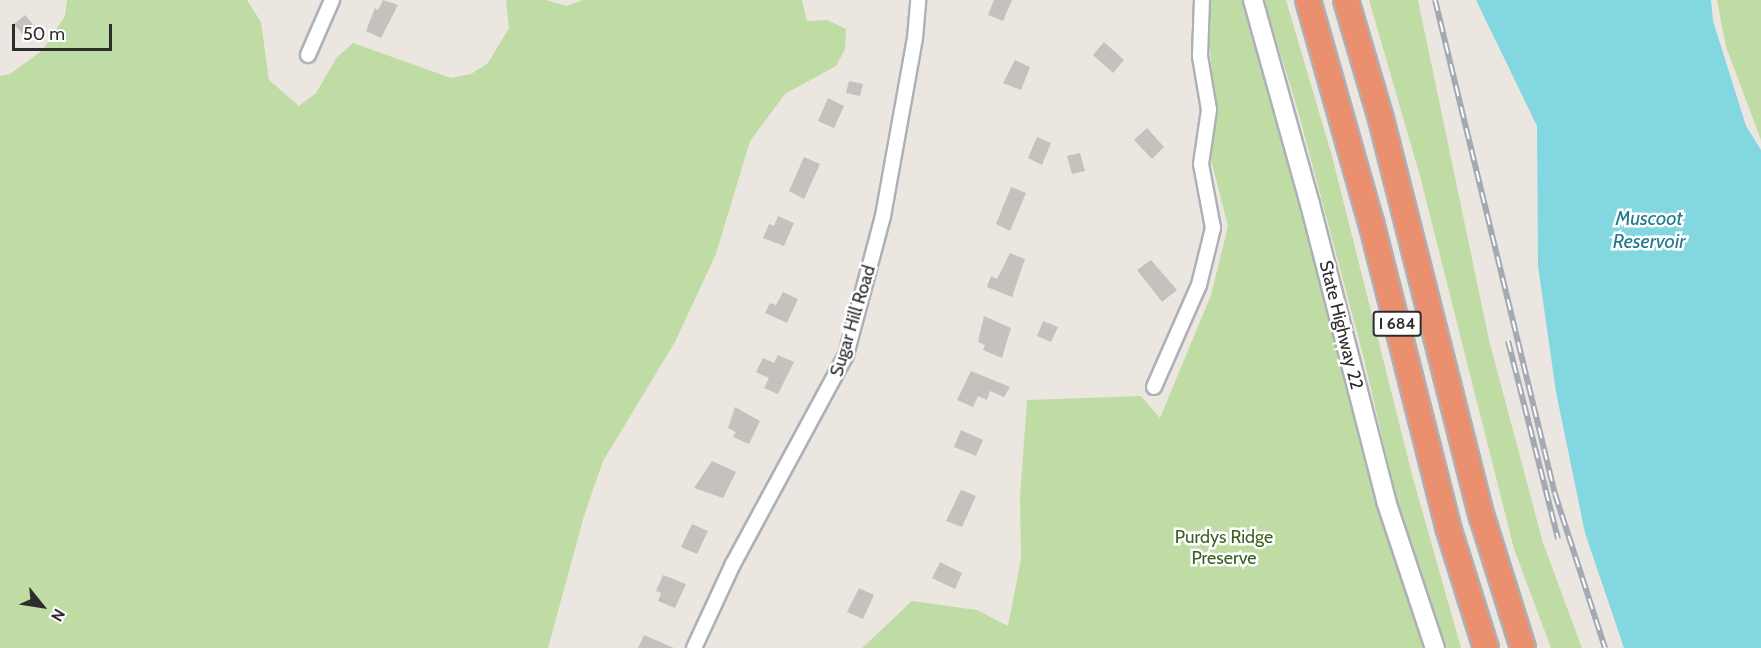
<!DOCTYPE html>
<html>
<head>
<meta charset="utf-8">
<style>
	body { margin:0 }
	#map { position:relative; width:1761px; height:648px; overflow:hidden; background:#ece6e1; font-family:Cabin,sans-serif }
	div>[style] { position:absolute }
	.green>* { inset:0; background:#c0dca5 }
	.water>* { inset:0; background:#82d7e0 }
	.building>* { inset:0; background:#c5c1bc }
	.roads { filter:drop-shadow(2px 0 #adb1b7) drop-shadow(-2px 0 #adb1b7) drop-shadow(0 2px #adb1b7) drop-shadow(0 -2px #adb1b7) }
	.minor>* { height:14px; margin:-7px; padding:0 7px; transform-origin:7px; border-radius:7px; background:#fff }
	.secondary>* { height:18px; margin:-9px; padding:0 9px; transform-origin:9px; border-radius:9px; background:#fff }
	.motorway>* { height:24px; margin:-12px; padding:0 12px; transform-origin:12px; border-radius:12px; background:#eb906e }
	.rail>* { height:6px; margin-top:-3px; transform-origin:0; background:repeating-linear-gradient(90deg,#fff 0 11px,#a4a9b4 0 22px); box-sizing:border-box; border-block:2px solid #a4a9b4 }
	span { translate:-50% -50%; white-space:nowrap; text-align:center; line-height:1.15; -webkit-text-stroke:5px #fff; paint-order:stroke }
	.shield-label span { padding:2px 4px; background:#fff; border:2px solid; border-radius:4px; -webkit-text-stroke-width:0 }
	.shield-label { font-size:16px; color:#2d2d2d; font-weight:700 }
	.street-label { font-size:18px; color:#2d2d2d }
	.park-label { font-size:18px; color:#3b6224 }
	.water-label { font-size:20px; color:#1f7a8e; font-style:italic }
	.north { position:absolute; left:12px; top:576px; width:60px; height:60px; -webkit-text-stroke:4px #fff; paint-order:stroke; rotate:120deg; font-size:16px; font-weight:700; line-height:24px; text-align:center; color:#2d2d2d }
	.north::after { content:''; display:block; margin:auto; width:21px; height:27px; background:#2d2d2d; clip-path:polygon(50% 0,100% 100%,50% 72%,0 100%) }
	.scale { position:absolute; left:12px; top:24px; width:100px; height:27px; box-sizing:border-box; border:3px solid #2d2d2d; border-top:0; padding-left:8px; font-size:18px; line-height:21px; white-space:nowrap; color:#2d2d2d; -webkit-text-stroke:4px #fff; paint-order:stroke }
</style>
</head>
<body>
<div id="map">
	<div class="green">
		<i style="clip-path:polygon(67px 0,247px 0,261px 22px,269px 80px,299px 106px,316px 93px,337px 57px,353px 43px,451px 78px,471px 74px,488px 63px,509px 28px,506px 0,546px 0,566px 6px,583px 0,802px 0,807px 21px,827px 20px,846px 29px,845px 49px,836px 66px,785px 94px,750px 141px,716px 254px,675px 342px,603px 461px,584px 516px,548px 648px,0 648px,0 76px,10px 74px,43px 50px,65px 16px)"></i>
		<i style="clip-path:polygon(1207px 0,1247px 0,1427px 648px,862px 648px,912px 601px,977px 610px,1008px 626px,1021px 559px,1020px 497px,1027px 400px,1141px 396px,1160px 418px,1211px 295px,1228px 226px,1211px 160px,1212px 79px)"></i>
		<i style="clip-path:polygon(1264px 0,1286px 0,1332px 156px,1413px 478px,1461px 648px,1447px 648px,1397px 501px,1363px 355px,1298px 111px)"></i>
		<i style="clip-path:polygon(1369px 0,1418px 0,1489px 340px,1543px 543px,1582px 648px,1551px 648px,1514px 549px,1420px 176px)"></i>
		<i style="clip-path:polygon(1717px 0,1761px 0,1761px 140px,1726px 47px)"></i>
	</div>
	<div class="water">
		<i style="clip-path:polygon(1476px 0,1711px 0,1713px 21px,1746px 126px,1761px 150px,1761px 648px,1624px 648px,1585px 533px,1556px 392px,1538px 266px,1537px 126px)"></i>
	</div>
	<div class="building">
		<i style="clip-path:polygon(383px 0,398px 5px,381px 38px,366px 31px,375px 8px,378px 10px)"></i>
		<i style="clip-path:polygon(994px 0,1012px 0,1003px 21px,988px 15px)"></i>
		<i style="clip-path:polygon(25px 15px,35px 27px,24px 36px,14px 24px)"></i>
		<i style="clip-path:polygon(1104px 42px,1124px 60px,1113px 73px,1093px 55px)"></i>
		<i style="clip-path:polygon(1015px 60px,1030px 67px,1021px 90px,1003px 83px)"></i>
		<i style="clip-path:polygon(849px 81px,863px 84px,860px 96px,846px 93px)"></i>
		<i style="clip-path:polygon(828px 98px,844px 106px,834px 128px,818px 121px)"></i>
		<i style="clip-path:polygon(1147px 128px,1164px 147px,1152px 159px,1134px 140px)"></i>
		<i style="clip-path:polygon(1037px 137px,1051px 143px,1042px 165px,1028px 158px)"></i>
		<i style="clip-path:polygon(1080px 153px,1085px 171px,1072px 174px,1067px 156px)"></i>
		<i style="clip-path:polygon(804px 157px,820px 164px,804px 199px,789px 191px)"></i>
		<i style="clip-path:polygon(1011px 187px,1026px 193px,1010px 231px,996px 224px)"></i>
		<i style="clip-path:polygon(778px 216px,794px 223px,784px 246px,763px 238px,769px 224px,774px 226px)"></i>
		<i style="clip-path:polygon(1010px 253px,1025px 259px,1012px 297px,987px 287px,991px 276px,997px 279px)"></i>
		<i style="clip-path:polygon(1151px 260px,1177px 290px,1162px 302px,1137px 270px)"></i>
		<i style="clip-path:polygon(783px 292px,798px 299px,787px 323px,765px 313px,770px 303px,776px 305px)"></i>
		<i style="clip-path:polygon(984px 316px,1011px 328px,1002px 358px,983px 350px,985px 345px,978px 342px)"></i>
		<i style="clip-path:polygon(1043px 321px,1058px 327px,1051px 342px,1037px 336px)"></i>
		<i style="clip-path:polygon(778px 355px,794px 362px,778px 394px,764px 388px,769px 378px,756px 372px,763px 358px,774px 363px)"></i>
		<i style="clip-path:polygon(971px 371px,1010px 387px,1004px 397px,990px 391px,987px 400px,978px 396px,973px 407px,957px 400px)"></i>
		<i style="clip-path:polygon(735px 407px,760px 421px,749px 444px,733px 437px,736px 432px,728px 428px)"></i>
		<i style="clip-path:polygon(961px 430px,983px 440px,976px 456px,954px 447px)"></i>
		<i style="clip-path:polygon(712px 461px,736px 472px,723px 498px,694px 488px)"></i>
		<i style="clip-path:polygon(961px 490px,976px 496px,962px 527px,946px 521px)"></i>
		<i style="clip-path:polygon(692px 524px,708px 531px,697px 554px,681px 547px)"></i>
		<i style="clip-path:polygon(940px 562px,962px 573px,955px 589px,932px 578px)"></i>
		<i style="clip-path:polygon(663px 575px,686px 584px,675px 608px,658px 601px,661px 593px,656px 591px)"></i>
		<i style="clip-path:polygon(859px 588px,874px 595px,863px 619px,847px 612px)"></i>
		<i style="clip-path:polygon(644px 635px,674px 648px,638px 648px)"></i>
	</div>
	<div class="roads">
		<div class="minor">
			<i style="left:308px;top:55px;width:60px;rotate:-66.4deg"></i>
			<i style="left:1154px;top:387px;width:111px;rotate:-66.2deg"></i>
			<i style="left:1199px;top:285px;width:59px;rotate:-76.2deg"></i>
			<i style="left:1213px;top:228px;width:65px;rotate:-100.6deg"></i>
			<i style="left:1201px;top:164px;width:55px;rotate:-81.6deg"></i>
			<i style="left:1209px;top:110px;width:55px;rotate:-99.5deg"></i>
			<i style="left:1200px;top:56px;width:56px;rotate:-88deg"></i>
			<i style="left:694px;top:648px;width:93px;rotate:-65.1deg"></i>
			<i style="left:733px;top:564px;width:238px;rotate:-61.6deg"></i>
			<i style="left:846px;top:355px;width:144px;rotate:-75.1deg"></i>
			<i style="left:883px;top:216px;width:181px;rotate:-79.8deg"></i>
			<i style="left:915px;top:38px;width:38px;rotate:-85deg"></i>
		</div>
		<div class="secondary">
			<i style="left:1253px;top:0;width:212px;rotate:74.4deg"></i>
			<i style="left:1310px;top:204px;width:307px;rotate:75.6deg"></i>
			<i style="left:1386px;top:501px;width:155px;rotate:71.6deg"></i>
		</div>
		<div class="motorway">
			<i style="left:1308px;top:0;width:231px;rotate:74.2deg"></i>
			<i style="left:1371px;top:222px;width:315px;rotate:75.8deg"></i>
			<i style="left:1448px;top:527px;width:127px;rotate:72.6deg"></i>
			<i style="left:1346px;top:0;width:124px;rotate:73.6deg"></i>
			<i style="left:1381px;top:119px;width:411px;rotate:75.8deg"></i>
			<i style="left:1482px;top:517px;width:137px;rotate:72.6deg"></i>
		</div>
	</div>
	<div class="rail">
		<i style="left:1435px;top:0;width:508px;rotate:76.35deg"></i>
		<i style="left:1555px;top:494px;width:162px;rotate:72deg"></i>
		<i style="left:1508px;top:341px;width:204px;rotate:75.8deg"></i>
	</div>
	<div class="shield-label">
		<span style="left:1397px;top:324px">I 684</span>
	</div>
	<div class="street-label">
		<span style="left:853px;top:321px;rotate:-73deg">Sugar Hill Road</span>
		<span style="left:1341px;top:325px;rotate:76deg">State Highway 22</span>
	</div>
	<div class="park-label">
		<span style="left:1224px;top:548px">Purdys Ridge<br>Preserve</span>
	</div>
	<div class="water-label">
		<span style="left:1649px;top:230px">Muscoot<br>Reservoir</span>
	</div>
	<div class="north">N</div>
	<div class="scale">50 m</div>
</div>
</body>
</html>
